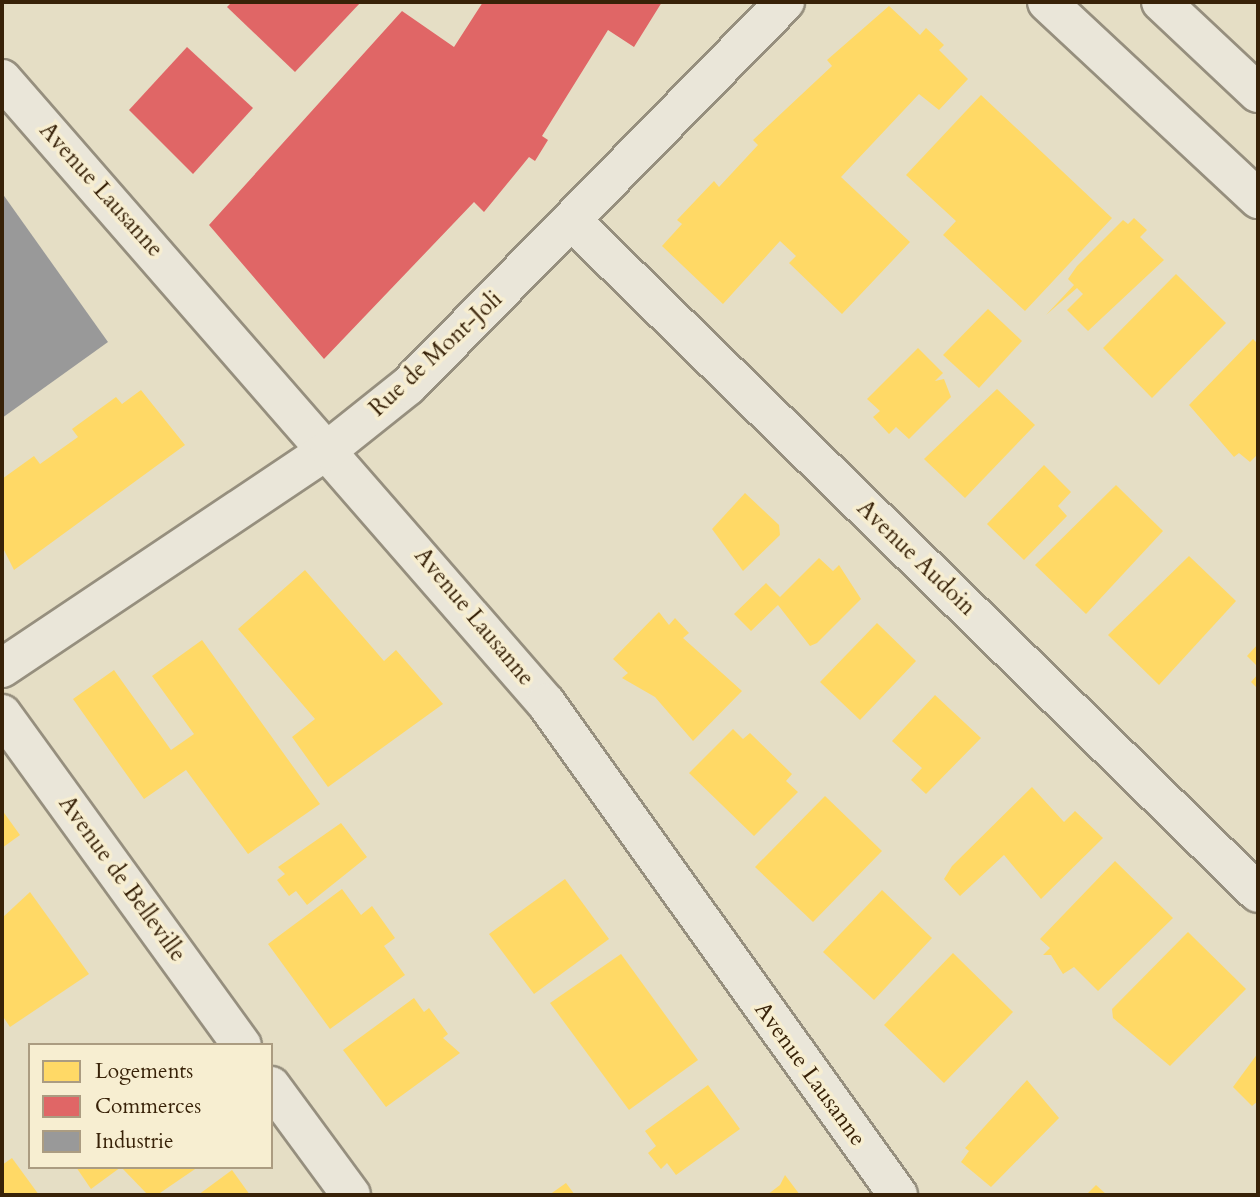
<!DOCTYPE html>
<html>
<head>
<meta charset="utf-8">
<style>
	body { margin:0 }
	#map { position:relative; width:1260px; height:1197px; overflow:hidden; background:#e5dec5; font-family:Cardo,serif }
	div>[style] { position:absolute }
	.homes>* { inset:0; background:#ffd966 }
	.shops>* { inset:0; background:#e06666 }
	.industry>* { inset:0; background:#999 }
	.roads { filter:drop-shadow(2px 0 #968f7e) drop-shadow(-2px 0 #968f7e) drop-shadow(0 2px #968f7e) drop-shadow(0 -2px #968f7e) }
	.street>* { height:38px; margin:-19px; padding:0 19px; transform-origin:19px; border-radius:19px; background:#eae6d9 }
	.secondary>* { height:38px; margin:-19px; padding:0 19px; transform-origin:19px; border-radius:19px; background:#eae6d9 }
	span { translate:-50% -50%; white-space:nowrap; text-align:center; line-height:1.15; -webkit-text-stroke:7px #f7eed1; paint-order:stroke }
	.street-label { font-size:23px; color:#382208 }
	.frame { position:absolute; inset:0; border:4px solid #382208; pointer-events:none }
	.legend { position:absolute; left:28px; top:1043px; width:245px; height:126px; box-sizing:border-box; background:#f7eed1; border:2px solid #ab9c81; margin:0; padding:9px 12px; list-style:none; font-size:21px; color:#382208 }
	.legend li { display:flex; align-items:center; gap:14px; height:35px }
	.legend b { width:35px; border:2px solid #ab9c81 }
</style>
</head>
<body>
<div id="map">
	<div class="homes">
		<i style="clip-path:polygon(889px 6px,920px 35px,926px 28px,944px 45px,939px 50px,968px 79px,939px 110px,919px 94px,841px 177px,910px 242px,842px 314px,789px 263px,796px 256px,780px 241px,723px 304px,662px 246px,682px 224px,677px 220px,714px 181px,719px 187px,758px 145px,753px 140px,832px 66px,827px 60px)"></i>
		<i style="clip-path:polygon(981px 95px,1112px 218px,1025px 311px,943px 235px,956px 221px,906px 175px)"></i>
		<i style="clip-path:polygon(1134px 218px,1147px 230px,1140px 237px,1164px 260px,1088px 331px,1067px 310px,1083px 294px,1077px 288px,1046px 315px,1074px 285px,1068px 279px,1077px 266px,1123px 220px,1128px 224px)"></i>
		<i style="clip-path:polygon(1176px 274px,1226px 323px,1152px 398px,1103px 348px)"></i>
		<i style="clip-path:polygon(988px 309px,1022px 341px,979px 388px,943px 355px)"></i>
		<i style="clip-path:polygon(1253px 339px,1258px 344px,1258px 454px,1250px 462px,1239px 453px,1234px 457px,1189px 405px)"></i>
		<i style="clip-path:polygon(918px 348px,943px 373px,935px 381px,944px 379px,951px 397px,909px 439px,896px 427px,889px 434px,873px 417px,880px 411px,867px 399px)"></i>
		<i style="clip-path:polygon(997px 389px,1035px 425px,965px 498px,924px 459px)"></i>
		<i style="clip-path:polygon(141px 390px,185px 445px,14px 570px,2px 546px,2px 479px,34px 456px,40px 464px,78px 437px,72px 429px,116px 397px,122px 404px)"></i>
		<i style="clip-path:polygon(1044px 465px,1071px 492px,1058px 506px,1067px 516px,1024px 560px,987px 524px)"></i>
		<i style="clip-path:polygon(1116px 485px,1163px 531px,1086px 614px,1035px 565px)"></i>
		<i style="clip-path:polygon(745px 493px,779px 525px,780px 535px,743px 571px,712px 529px)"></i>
		<i style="clip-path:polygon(1189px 556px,1236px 601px,1159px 685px,1108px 635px)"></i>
		<i style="clip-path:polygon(819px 558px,833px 571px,839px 565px,861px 599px,817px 643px,810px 646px,778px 605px,751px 631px,734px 614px,766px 583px,780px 597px)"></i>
		<i style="clip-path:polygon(305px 570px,384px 661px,396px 650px,443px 704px,328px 787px,292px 737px,315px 719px,238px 629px)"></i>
		<i style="clip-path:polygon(659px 612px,669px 625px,675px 618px,689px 633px,683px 638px,742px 691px,693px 741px,655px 697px,622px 678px,628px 673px,613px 659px)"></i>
		<i style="clip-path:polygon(877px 623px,916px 661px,860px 720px,820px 682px)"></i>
		<i style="clip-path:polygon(202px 640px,320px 804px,248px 854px,186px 770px,144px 799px,73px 699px,114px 670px,171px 750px,194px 734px,152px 676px)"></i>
		<i style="clip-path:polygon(1258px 644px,1258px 667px,1247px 656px)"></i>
		<i style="clip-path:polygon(1258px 674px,1258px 689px,1251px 682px)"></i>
		<i style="clip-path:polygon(935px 695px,981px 738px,926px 794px,911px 780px,922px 768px,892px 741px)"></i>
		<i style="clip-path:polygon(733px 729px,743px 739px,750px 733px,792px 774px,786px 781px,798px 792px,754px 836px,689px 773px)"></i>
		<i style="clip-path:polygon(1032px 787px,1064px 822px,1075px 811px,1103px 838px,1041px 899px,1004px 855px,960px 896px,944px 879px,952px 866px)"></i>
		<i style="clip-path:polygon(825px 796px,882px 851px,813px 922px,755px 867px)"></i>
		<i style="clip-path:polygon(2px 810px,20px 835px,2px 848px)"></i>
		<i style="clip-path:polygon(341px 823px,367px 857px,307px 905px,296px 891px,289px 896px,277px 880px,285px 874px,278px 867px)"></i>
		<i style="clip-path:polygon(1115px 861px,1173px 918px,1098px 991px,1074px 967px,1063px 974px,1051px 955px,1043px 955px,1050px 948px,1040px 939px)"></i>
		<i style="clip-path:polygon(565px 879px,609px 939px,534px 994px,489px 934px)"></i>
		<i style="clip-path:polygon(342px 889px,361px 915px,372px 906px,395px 938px,384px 946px,405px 975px,330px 1029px,268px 944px)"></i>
		<i style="clip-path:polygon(882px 890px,932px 938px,874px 1000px,823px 952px)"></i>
		<i style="clip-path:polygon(30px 892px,89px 974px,10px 1027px,2px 1015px,2px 918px)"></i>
		<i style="clip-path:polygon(1188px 932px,1246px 989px,1170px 1066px,1113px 1018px,1112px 1009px)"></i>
		<i style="clip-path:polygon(953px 953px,1013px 1012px,944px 1083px,884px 1025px)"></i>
		<i style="clip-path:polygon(621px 954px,698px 1060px,629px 1110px,550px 1003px)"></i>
		<i style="clip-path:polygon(414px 998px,424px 1012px,429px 1008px,448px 1034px,443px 1038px,460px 1053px,386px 1107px,343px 1050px)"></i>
		<i style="clip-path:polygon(1258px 1053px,1258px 1101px,1252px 1106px,1233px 1087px)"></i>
		<i style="clip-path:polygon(1027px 1080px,1059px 1118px,991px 1187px,961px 1162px,969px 1151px,965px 1148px)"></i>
		<i style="clip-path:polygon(708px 1085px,740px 1129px,676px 1175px,667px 1163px,661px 1169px,648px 1153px,656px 1146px,645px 1131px)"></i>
		<i style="clip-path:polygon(12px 1158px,39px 1195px,2px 1195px,2px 1165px)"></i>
		<i style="clip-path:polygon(76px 1167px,121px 1167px,91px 1189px)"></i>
		<i style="clip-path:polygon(121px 1167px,198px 1167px,157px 1195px,148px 1195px)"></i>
		<i style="clip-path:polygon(232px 1170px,250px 1195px,198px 1195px)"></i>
		<i style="clip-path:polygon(785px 1175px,800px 1195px,767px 1195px,780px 1185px)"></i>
		<i style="clip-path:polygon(566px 1183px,575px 1195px,549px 1195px)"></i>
		<i style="clip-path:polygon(1096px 1185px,1107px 1195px,1086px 1195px)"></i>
	</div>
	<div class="shops">
		<i style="clip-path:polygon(232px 2px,361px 2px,295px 72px,227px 7px)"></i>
		<i style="clip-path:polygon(483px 2px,662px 2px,634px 47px,608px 30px,542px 136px,548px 140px,535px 161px,529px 157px,484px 212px,474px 202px,324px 359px,209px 225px,402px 11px,454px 47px)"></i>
		<i style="clip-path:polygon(187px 47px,253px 108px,193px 174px,129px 110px)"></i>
	</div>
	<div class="industry">
		<i style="clip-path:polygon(2px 193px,108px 342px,2px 418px)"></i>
	</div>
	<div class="roads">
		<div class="street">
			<i style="left:2px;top:79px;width:828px;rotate:48.92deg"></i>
			<i style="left:546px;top:703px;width:605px;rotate:54.42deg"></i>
			<i style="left:574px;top:223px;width:957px;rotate:44.41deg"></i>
			<i style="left:2px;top:668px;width:394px;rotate:-33.8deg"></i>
			<i style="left:329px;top:449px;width:101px;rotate:-38.6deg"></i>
			<i style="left:408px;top:386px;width:538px;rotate:-45.53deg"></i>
			<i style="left:2px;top:714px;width:409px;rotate:54.1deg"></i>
			<i style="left:271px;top:1086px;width:135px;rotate:53.7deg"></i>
		</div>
		<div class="secondary">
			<i style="left:1047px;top:2px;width:289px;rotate:43deg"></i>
			<i style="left:1161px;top:2px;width:133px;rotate:43.2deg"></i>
		</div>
	</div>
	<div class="street-label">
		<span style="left:101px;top:190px;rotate:48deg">Avenue Lausanne</span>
		<span style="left:436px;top:354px;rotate:-43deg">Rue de Mont-Joli</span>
		<span style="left:916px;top:558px;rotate:44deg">Avenue Audoin</span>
		<span style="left:474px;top:617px;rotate:50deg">Avenue Lausanne</span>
		<span style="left:122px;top:879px;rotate:54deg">Avenue de Belleville</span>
		<span style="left:810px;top:1074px;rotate:54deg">Avenue Lausanne</span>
	</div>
	<div class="frame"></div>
	<ul class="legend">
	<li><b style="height:19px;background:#ffd966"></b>Logements</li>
	<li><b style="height:19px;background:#e06666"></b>Commerces</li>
	<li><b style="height:19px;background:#999"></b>Industrie</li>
	</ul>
</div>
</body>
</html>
